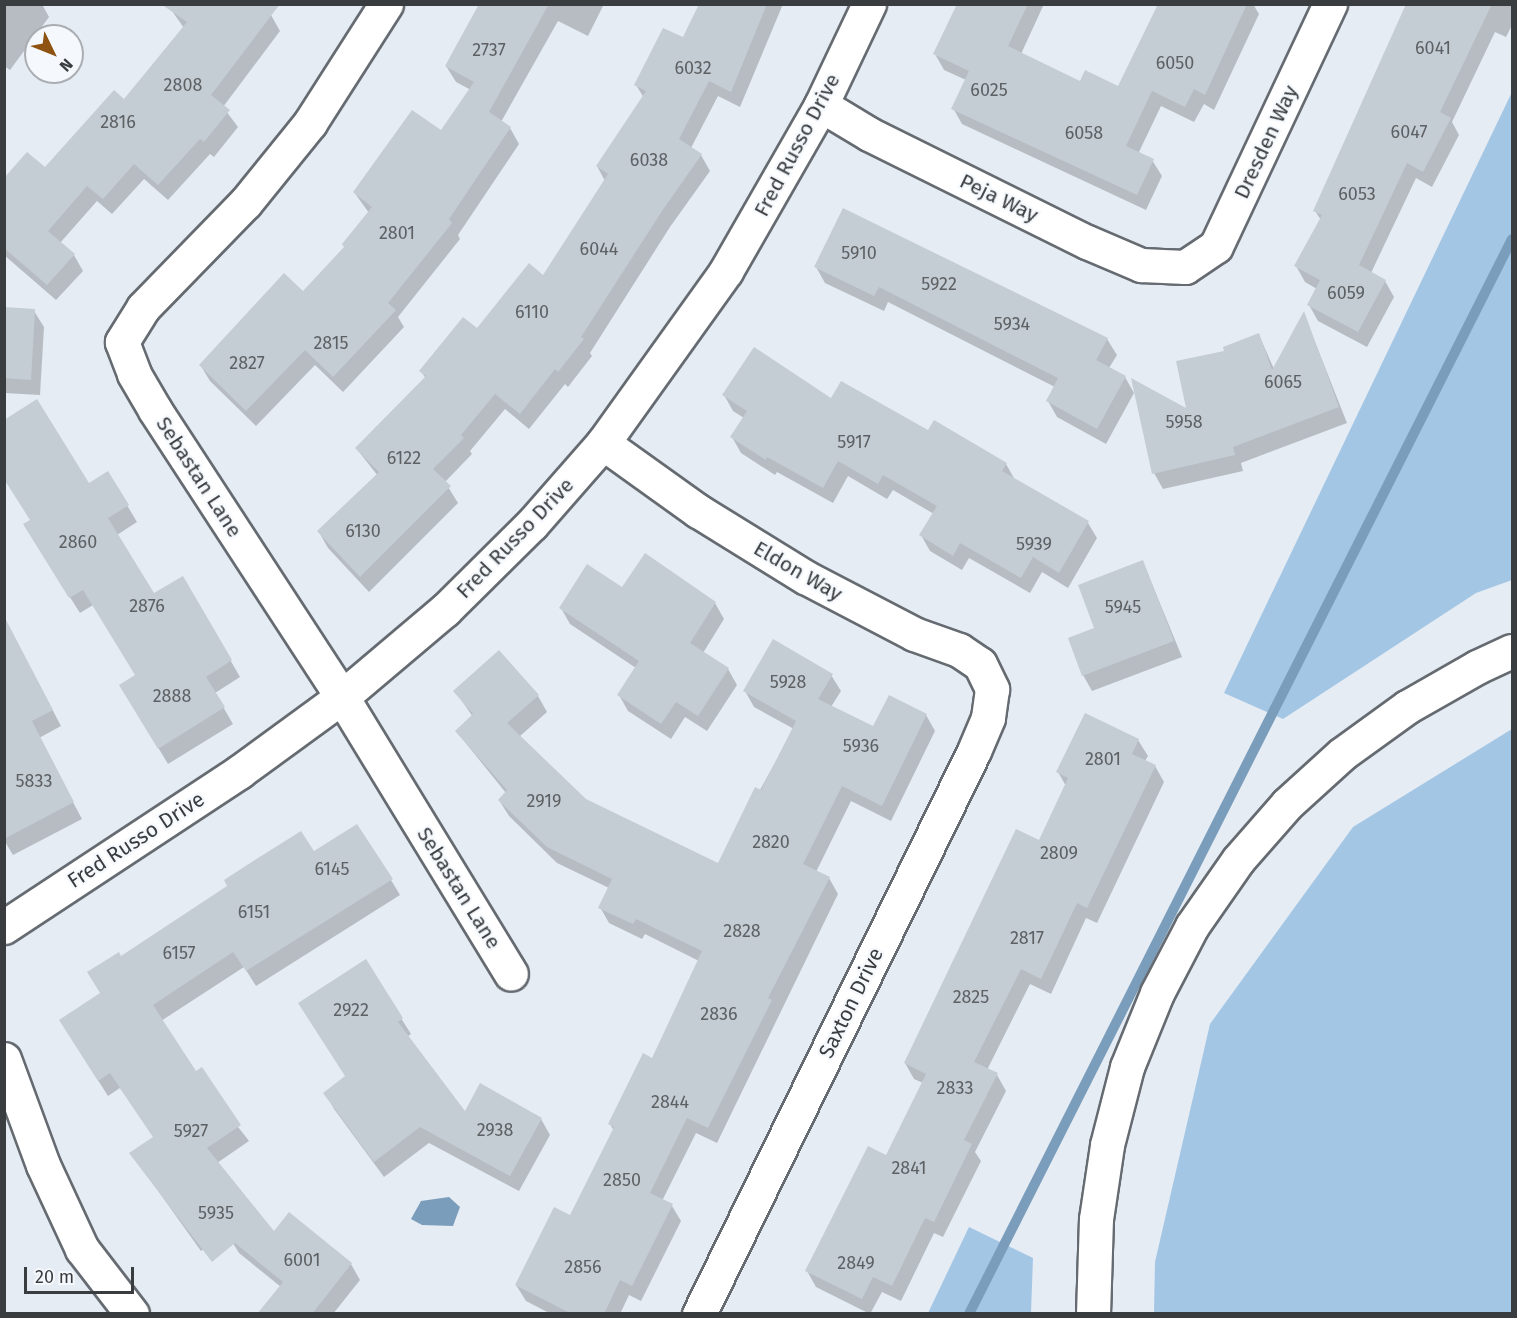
<!DOCTYPE html>
<html>
<head>
<meta charset="utf-8">
<style>
	body { margin:0 }
	#map { position:relative; width:1517px; height:1318px; overflow:hidden; background:#e5ecf3; font-family:"Fira Sans",sans-serif }
	div>[style] { position:absolute }
	.green>* { inset:0; background:#a4c6e5 }
	.water>* { inset:0; background:#7b9dbc }
	.shadow>* { inset:0; background:#0003 }
	.stream>* { height:10px; margin:-5px; padding:0 5px; transform-origin:5px; border-radius:5px; background:#7b9dbc }
	.building>* { inset:0; background:#c5cdd4 }
	.roads { filter:drop-shadow(2px 0 #656b71) drop-shadow(-2px 0 #656b71) drop-shadow(0 2px #656b71) drop-shadow(0 -2px #656b71) }
	.minor>* { height:33px; margin:-16.5px; padding:0 16.5px; transform-origin:16.5px; border-radius:16.5px; background:#fff }
	span { translate:-50% -50%; white-space:nowrap; text-align:center; line-height:1.15; -webkit-text-stroke:4.5px #f5f9fe; paint-order:stroke }
	.number-label { font-size:18px; color:#5d6164 }
	.number-label span { -webkit-text-stroke-width:0 }
	.street-label { font-size:21px; color:#3a3d3f }
	.frame { position:absolute; inset:0; border:6px solid #3a3d3f; pointer-events:none }
	.north { position:absolute; left:24px; top:24px; width:60px; height:60px; box-sizing:border-box; background:#f5f9fe; border:2px solid #aaaeb2; border-radius:50%; rotate:133deg; font-size:16px; font-weight:700; line-height:24px; text-align:center; color:#3a3d3f }
	.north::after { content:''; display:block; margin:auto; width:21px; height:27px; background:#8e5311; clip-path:polygon(50% 0,100% 100%,50% 72%,0 100%) }
	.scale { position:absolute; left:24px; top:1267px; width:110px; height:27px; box-sizing:border-box; border:3px solid #3a3d3f; border-top:0; padding-left:8px; font-size:18px; line-height:21px; white-space:nowrap; color:#3a3d3f; -webkit-text-stroke:4px #f5f9fe; paint-order:stroke }
</style>
</head>
<body>
<div id="map">
	<div class="green">
		<i style="clip-path:polygon(1512px 92px,1512px 580px,1476px 593px,1283px 719px,1224px 693px)"></i>
		<i style="clip-path:polygon(1512px 729px,1512px 1313px,1154px 1313px,1155px 1262px,1210px 1024px,1353px 827px)"></i>
		<i style="clip-path:polygon(969px 1227px,1033px 1258px,1031px 1313px,928px 1313px)"></i>
	</div>
	<div class="water">
		<i style="clip-path:polygon(449px 1197px,460px 1207px,453px 1226px,422px 1225px,411px 1219px,421px 1201px)"></i>
	</div>
	<div class="shadow">
		<i style="clip-path:polygon(4px 4px,42px 4px,49px 17px,10px 70px,4px 66px)"></i>
		<i style="clip-path:polygon(480px 4px,604px 4px,588px 36px,558px 21px,501px 122px,510px 128px,519px 144px,458px 235px,460px 239px,398px 317px,404px 327px,343px 392px,315px 365px,256px 426px,210px 381px,201px 366px,303px 293px,345px 248px,369px 213px,354px 192px,442px 132px,471px 90px,456px 82px,446px 66px)"></i>
		<i style="clip-path:polygon(700px 4px,783px 4px,740px 107px,718px 96px,691px 148px,701px 155px,710px 171px,670px 227px,590px 353px,592px 356px,568px 387px,565px 384px,529px 429px,505px 409px,470px 451px,472px 454px,445px 482px,458px 503px,369px 592px,328px 548px,319px 532px,378px 476px,356px 448px,426px 379px,421px 371px,544px 277px,605px 181px,597px 166px,644px 98px,636px 85px,684px 39px)"></i>
		<i style="clip-path:polygon(958px 4px,1044px 4px,1021px 54px,1081px 83px,1119px 88px,1159px 4px,1253px 4px,1259px 14px,1214px 110px,1204px 104px,1194px 122px,1161px 106px,1138px 154px,1152px 160px,1162px 176px,1146px 210px,962px 124px,953px 108px,966px 80px,944px 70px,935px 54px)"></i>
		<i style="clip-path:polygon(1408px 4px,1512px 4px,1512px 25px,1506px 37px,1495px 32px,1452px 122px,1459px 135px,1432px 187px,1416px 178px,1371px 273px,1385px 281px,1394px 297px,1367px 347px,1318px 321px,1309px 305px,1317px 289px,1305px 282px,1296px 266px,1321px 220px,1315px 211px)"></i>
		<i style="clip-path:polygon(172px 11px,271px 15px,280px 31px,223px 107px,238px 127px,214px 157px,210px 154px,168px 200px,144px 179px,112px 214px,97px 201px,60px 243px,74px 255px,83px 271px,56px 300px,4px 255px,4px 180px,45px 169px,124px 101px,184px 28px)"></i>
		<i style="clip-path:polygon(816px 267px,1107px 339px,1117px 355px,1109px 368px,1125px 377px,1134px 393px,1106px 444px,1057px 417px,1048px 401px,1055px 387px,888px 302px,884px 311px,825px 283px)"></i>
		<i style="clip-path:polygon(4px 309px,34px 311px,44px 327px,40px 395px,4px 393px)"></i>
		<i style="clip-path:polygon(1304px 314px,1347px 423px,1241px 463px,1243px 471px,1163px 489px,1154px 473px,1226px 352px,1259px 335px,1274px 369px)"></i>
		<i style="clip-path:polygon(724px 395px,832px 400px,928px 432px,1006px 464px,1015px 480px,1088px 523px,1097px 538px,1068px 588px,1042px 572px,1030px 593px,969px 558px,962px 570px,930px 551px,921px 535px,934px 514px,893px 490px,887px 499px,848px 476px,833px 503px,777px 472px,775px 475px,741px 453px,732px 437px,744px 418px,733px 411px)"></i>
		<i style="clip-path:polygon(108px 473px,137px 522px,117px 535px,154px 595px,183px 578px,240px 677px,215px 693px,233px 724px,168px 764px,130px 701px,137px 676px,93px 605px,80px 613px,34px 540px,89px 485px)"></i>
		<i style="clip-path:polygon(1143px 562px,1182px 657px,1092px 691px,1083px 675px,1096px 629px)"></i>
		<i style="clip-path:polygon(715px 603px,724px 619px,703px 653px,728px 669px,737px 685px,707px 731px,685px 717px,671px 739px,628px 711px,619px 695px,636px 668px,570px 624px,561px 608px)"></i>
		<i style="clip-path:polygon(4px 643px,23px 654px,61px 726px,39px 738px,82px 819px,13px 855px,4px 840px)"></i>
		<i style="clip-path:polygon(831px 675px,841px 691px,831px 707px,874px 728px,926px 715px,935px 731px,891px 821px,851px 801px,816px 872px,829px 878px,838px 894px,717px 1143px,696px 1133px,662px 1201px,672px 1206px,681px 1221px,641px 1301px,629px 1295px,620px 1314px,551px 1314px,526px 1301px,516px 1285px,571px 1217px,614px 1131px,610px 1124px,652px 1060px,699px 961px,645px 934px,642px 939px,609px 923px,600px 907px,609px 888px,557px 863px,509px 816px,499px 800px,506px 793px,456px 731px,473px 717px,455px 691px,538px 696px,547px 712px,519px 737px,585px 800px,718px 865px,794px 729px,754px 707px,745px 691px)"></i>
		<i style="clip-path:polygon(1085px 715px,1138px 740px,1148px 756px,1145px 761px,1155px 766px,1164px 782px,1097px 923px,1086px 918px,1051px 994px,1030px 984px,987px 1070px,997px 1075px,1006px 1091px,975px 1152px,981px 1161px,943px 1237px,934px 1233px,901px 1301px,882px 1292px,870px 1314px,816px 1287px,807px 1271px,887px 1157px,923px 1083px,914px 1079px,905px 1063px,1040px 842px,1066px 786px,1058px 772px)"></i>
		<i style="clip-path:polygon(314px 853px,391px 880px,400px 895px,256px 986px,244px 967px,161px 1021px,196px 1073px,249px 1141px,217px 1163px,274px 1233px,351px 1264px,360px 1280px,333px 1314px,264px 1314px,281px 1287px,239px 1253px,229px 1237px,231px 1230px,201px 1251px,131px 1153px,154px 1138px,120px 1088px,108px 1096px,70px 1036px,102px 994px,121px 958px)"></i>
		<i style="clip-path:polygon(365px 961px,411px 1034px,407px 1037px,465px 1113px,541px 1119px,550px 1135px,519px 1191px,429px 1143px,384px 1177px,334px 1109px,325px 1093px,346px 1077px)"></i>
	</div>
	<div class="stream">
		<i style="left:969px;top:1314px;width:1204px;rotate:-63.2deg"></i>
	</div>
	<div class="building">
		<i style="clip-path:polygon(161px 4px,280px 4px,211px 95px,230px 110px,204px 142px,200px 139px,158px 185px,134px 164px,103px 199px,87px 186px,48px 231px,75px 254px,47px 285px,4px 248px,4px 178px,27px 152px,45px 167px,114px 90px,124px 99px,187px 22px)"></i>
		<i style="clip-path:polygon(479px 4px,549px 4px,489px 112px,511px 127px,449px 219px,452px 223px,388px 303px,396px 310px,333px 377px,305px 350px,246px 411px,199px 365px,284px 273px,303px 291px,344px 247px,342px 244px,372px 207px,353px 192px,412px 110px,441px 130px,474px 82px,445px 66px)"></i>
		<i style="clip-path:polygon(699px 4px,767px 4px,731px 92px,709px 81px,679px 139px,702px 154px,662px 211px,581px 337px,584px 339px,558px 372px,555px 369px,520px 414px,495px 394px,461px 435px,464px 438px,433px 469px,451px 486px,360px 577px,317px 531px,379px 472px,355px 448px,426px 376px,419px 371px,463px 317px,477px 328px,529px 263px,543px 275px,608px 174px,596px 166px,646px 91px,634px 85px,663px 28px,683px 37px)"></i>
		<i style="clip-path:polygon(957px 4px,1028px 4px,1008px 46px,1080px 81px,1085px 70px,1118px 86px,1158px 4px,1247px 4px,1205px 95px,1194px 89px,1185px 107px,1152px 91px,1126px 146px,1154px 159px,1137px 195px,951px 109px,969px 71px,933px 54px)"></i>
		<i style="clip-path:polygon(1406px 4px,1492px 4px,1440px 112px,1451px 118px,1423px 172px,1407px 163px,1359px 265px,1386px 280px,1358px 332px,1307px 305px,1320px 280px,1294px 266px,1322px 215px,1313px 211px)"></i>
		<i style="clip-path:polygon(843px 208px,1108px 338px,1096px 360px,1126px 376px,1097px 429px,1046px 401px,1058px 378px,879px 287px,874px 296px,814px 267px)"></i>
		<i style="clip-path:polygon(4px 307px,35px 309px,31px 380px,4px 378px)"></i>
		<i style="clip-path:polygon(1304px 311px,1339px 407px,1233px 447px,1235px 455px,1152px 474px,1131px 378px,1186px 408px,1176px 361px,1224px 351px,1223px 347px,1259px 333px,1272px 370px)"></i>
		<i style="clip-path:polygon(754px 347px,831px 398px,841px 381px,928px 430px,934px 420px,1007px 463px,1002px 471px,1089px 521px,1059px 573px,1033px 557px,1021px 578px,960px 543px,953px 556px,919px 535px,937px 506px,883px 475px,878px 484px,838px 461px,823px 488px,767px 457px,766px 460px,730px 437px,747px 411px,722px 395px)"></i>
		<i style="clip-path:polygon(37px 399px,89px 483px,108px 471px,129px 505px,108px 518px,154px 593px,183px 576px,232px 660px,206px 677px,225px 707px,158px 749px,119px 685px,135px 675px,83px 590px,69px 598px,23px 524px,30px 520px,4px 479px,4px 420px)"></i>
		<i style="clip-path:polygon(645px 553px,716px 602px,690px 643px,729px 668px,698px 716px,676px 702px,661px 724px,617px 695px,639px 661px,559px 608px,587px 564px,622px 587px)"></i>
		<i style="clip-path:polygon(1143px 560px,1174px 641px,1082px 676px,1068px 638px,1094px 628px,1078px 585px)"></i>
		<i style="clip-path:polygon(4px 616px,53px 710px,32px 721px,74px 802px,4px 839px)"></i>
		<i style="clip-path:polygon(773px 639px,833px 674px,818px 699px,873px 726px,889px 695px,927px 714px,882px 806px,842px 786px,803px 864px,830px 877px,768px 998px,772px 1000px,708px 1128px,687px 1118px,650px 1193px,673px 1204px,632px 1286px,620px 1280px,604px 1314px,572px 1314px,515px 1285px,554px 1207px,570px 1215px,614px 1127px,608px 1124px,643px 1053px,652px 1058px,702px 951px,636px 919px,633px 924px,598px 908px,612px 879px,547px 847px,498px 800px,507px 790px,455px 731px,473px 714px,453px 691px,499px 650px,539px 695px,507px 723px,586px 799px,718px 863px,755px 787px,761px 790px,796px 721px,743px 691px)"></i>
		<i style="clip-path:polygon(1085px 713px,1139px 739px,1132px 754px,1156px 765px,1087px 908px,1077px 903px,1041px 979px,1021px 969px,974px 1062px,998px 1073px,964px 1140px,972px 1144px,934px 1222px,925px 1218px,892px 1286px,873px 1277px,862px 1299px,805px 1271px,868px 1146px,886px 1155px,926px 1074px,904px 1063px,1016px 829px,1039px 840px,1068px 778px,1056px 772px)"></i>
		<i style="clip-path:polygon(357px 824px,393px 879px,246px 971px,233px 952px,153px 1005px,196px 1071px,202px 1067px,241px 1125px,207px 1148px,274px 1231px,289px 1212px,352px 1263px,312px 1314px,257px 1314px,283px 1282px,235px 1243px,212px 1262px,129px 1153px,153px 1137px,110px 1073px,98px 1081px,59px 1020px,100px 993px,87px 972px,119px 952px,121px 956px,227px 886px,224px 880px,258px 858px,301px 831px,314px 851px)"></i>
		<i style="clip-path:polygon(366px 959px,403px 1018px,398px 1022px,465px 1111px,480px 1083px,542px 1118px,510px 1176px,420px 1127px,374px 1162px,323px 1093px,345px 1076px,298px 1003px)"></i>
	</div>
	<div class="roads">
		<div class="minor">
			<i style="left:386px;top:4px;width:141px;rotate:122.6deg"></i>
			<i style="left:310px;top:123px;width:102px;rotate:129deg"></i>
			<i style="left:246px;top:202px;width:148px;rotate:134.2deg"></i>
			<i style="left:143px;top:308px;width:40px;rotate:122deg"></i>
			<i style="left:122px;top:342px;width:34px;rotate:69deg"></i>
			<i style="left:134px;top:374px;width:42px;rotate:59.7deg"></i>
			<i style="left:155px;top:410px;width:343px;rotate:56.9deg"></i>
			<i style="left:342px;top:697px;width:324px;rotate:58.6deg"></i>
			<i style="left:821px;top:105px;width:56px;rotate:31.1deg"></i>
			<i style="left:869px;top:134px;width:243px;rotate:26.4deg"></i>
			<i style="left:1087px;top:242px;width:59px;rotate:23.1deg"></i>
			<i style="left:1141px;top:265px;width:44px;rotate:2.6deg"></i>
			<i style="left:1185px;top:267px;width:37px;rotate:-34deg"></i>
			<i style="left:1216px;top:246px;width:268px;rotate:-64.8deg"></i>
			<i style="left:603px;top:443px;width:117px;rotate:35.6deg"></i>
			<i style="left:698px;top:511px;width:126px;rotate:31.7deg"></i>
			<i style="left:805px;top:577px;width:123px;rotate:27.6deg"></i>
			<i style="left:914px;top:634px;width:48px;rotate:19.6deg"></i>
			<i style="left:959px;top:650px;width:25px;rotate:34deg"></i>
			<i style="left:980px;top:664px;width:28px;rotate:64deg"></i>
			<i style="left:992px;top:689px;width:29px;rotate:98deg"></i>
			<i style="left:988px;top:718px;width:36px;rotate:113deg"></i>
			<i style="left:974px;top:751px;width:627px;rotate:116.03deg"></i>
			<i style="left:4px;top:927px;width:282px;rotate:-33.4deg"></i>
			<i style="left:239px;top:772px;width:127px;rotate:-36.1deg"></i>
			<i style="left:342px;top:697px;width:135px;rotate:-40.2deg"></i>
			<i style="left:445px;top:610px;width:122px;rotate:-44.7deg"></i>
			<i style="left:532px;top:524px;width:108px;rotate:-48.8deg"></i>
			<i style="left:603px;top:443px;width:211px;rotate:-54.4deg"></i>
			<i style="left:726px;top:271px;width:191px;rotate:-60.2deg"></i>
			<i style="left:821px;top:105px;width:112px;rotate:-64.6deg"></i>
			<i style="left:4px;top:1059px;width:113px;rotate:69.8deg"></i>
			<i style="left:43px;top:1165px;width:93px;rotate:65.1deg"></i>
			<i style="left:82px;top:1249px;width:82px;rotate:52.4deg"></i>
			<i style="left:1093px;top:1314px;width:95px;rotate:-88.2deg"></i>
			<i style="left:1096px;top:1219px;width:75px;rotate:-81.5deg"></i>
			<i style="left:1107px;top:1145px;width:81px;rotate:-75.6deg"></i>
			<i style="left:1127px;top:1067px;width:80px;rotate:-67.9deg"></i>
			<i style="left:1157px;top:993px;width:76px;rotate:-62.4deg"></i>
			<i style="left:1192px;top:926px;width:80px;rotate:-55.1deg"></i>
			<i style="left:1238px;top:860px;width:74px;rotate:-48.8deg"></i>
			<i style="left:1287px;top:804px;width:74px;rotate:-42.3deg"></i>
			<i style="left:1342px;top:754px;width:80px;rotate:-35.9deg"></i>
			<i style="left:1407px;top:707px;width:81px;rotate:-29.7deg"></i>
			<i style="left:1477px;top:667px;width:38px;rotate:-25deg"></i>
		</div>
	</div>
	<div class="number-label">
		<span style="left:1433px;top:48px">6041</span>
		<span style="left:489px;top:50px">2737</span>
		<span style="left:1175px;top:63px">6050</span>
		<span style="left:693px;top:68px">6032</span>
		<span style="left:183px;top:85px">2808</span>
		<span style="left:989px;top:90px">6025</span>
		<span style="left:118px;top:122px">2816</span>
		<span style="left:1409px;top:132px">6047</span>
		<span style="left:1084px;top:133px">6058</span>
		<span style="left:649px;top:160px">6038</span>
		<span style="left:1357px;top:194px">6053</span>
		<span style="left:397px;top:233px">2801</span>
		<span style="left:599px;top:249px">6044</span>
		<span style="left:859px;top:253px">5910</span>
		<span style="left:939px;top:284px">5922</span>
		<span style="left:1346px;top:293px">6059</span>
		<span style="left:532px;top:312px">6110</span>
		<span style="left:1012px;top:324px">5934</span>
		<span style="left:331px;top:343px">2815</span>
		<span style="left:247px;top:363px">2827</span>
		<span style="left:1283px;top:382px">6065</span>
		<span style="left:1184px;top:422px">5958</span>
		<span style="left:854px;top:442px">5917</span>
		<span style="left:404px;top:458px">6122</span>
		<span style="left:363px;top:531px">6130</span>
		<span style="left:78px;top:542px">2860</span>
		<span style="left:1034px;top:544px">5939</span>
		<span style="left:147px;top:606px">2876</span>
		<span style="left:1123px;top:607px">5945</span>
		<span style="left:788px;top:682px">5928</span>
		<span style="left:172px;top:696px">2888</span>
		<span style="left:861px;top:746px">5936</span>
		<span style="left:1103px;top:759px">2801</span>
		<span style="left:34px;top:781px">5833</span>
		<span style="left:544px;top:801px">2919</span>
		<span style="left:771px;top:842px">2820</span>
		<span style="left:1059px;top:853px">2809</span>
		<span style="left:332px;top:869px">6145</span>
		<span style="left:254px;top:912px">6151</span>
		<span style="left:742px;top:931px">2828</span>
		<span style="left:1027px;top:938px">2817</span>
		<span style="left:179px;top:953px">6157</span>
		<span style="left:971px;top:997px">2825</span>
		<span style="left:351px;top:1010px">2922</span>
		<span style="left:719px;top:1014px">2836</span>
		<span style="left:955px;top:1088px">2833</span>
		<span style="left:670px;top:1102px">2844</span>
		<span style="left:495px;top:1130px">2938</span>
		<span style="left:191px;top:1131px">5927</span>
		<span style="left:909px;top:1168px">2841</span>
		<span style="left:622px;top:1180px">2850</span>
		<span style="left:216px;top:1213px">5935</span>
		<span style="left:302px;top:1260px">6001</span>
		<span style="left:856px;top:1263px">2849</span>
		<span style="left:583px;top:1267px">2856</span>
	</div>
	<div class="street-label">
		<span style="left:1266px;top:142px;rotate:-65deg">Dresden Way</span>
		<span style="left:797px;top:145px;rotate:-62deg">Fred Russo Drive</span>
		<span style="left:999px;top:198px;rotate:26deg">Peja Way</span>
		<span style="left:199px;top:477px;rotate:57deg">Sebastan Lane</span>
		<span style="left:515px;top:538px;rotate:-46deg">Fred Russo Drive</span>
		<span style="left:798px;top:571px;rotate:30deg">Eldon Way</span>
		<span style="left:136px;top:840px;rotate:-33deg">Fred Russo Drive</span>
		<span style="left:459px;top:888px;rotate:58deg">Sebastan Lane</span>
		<span style="left:851px;top:1003px;rotate:-64deg">Saxton Drive</span>
	</div>
	<div class="frame"></div>
	<div class="north">N</div>
	<div class="scale">20 m</div>
</div>
</body>
</html>
